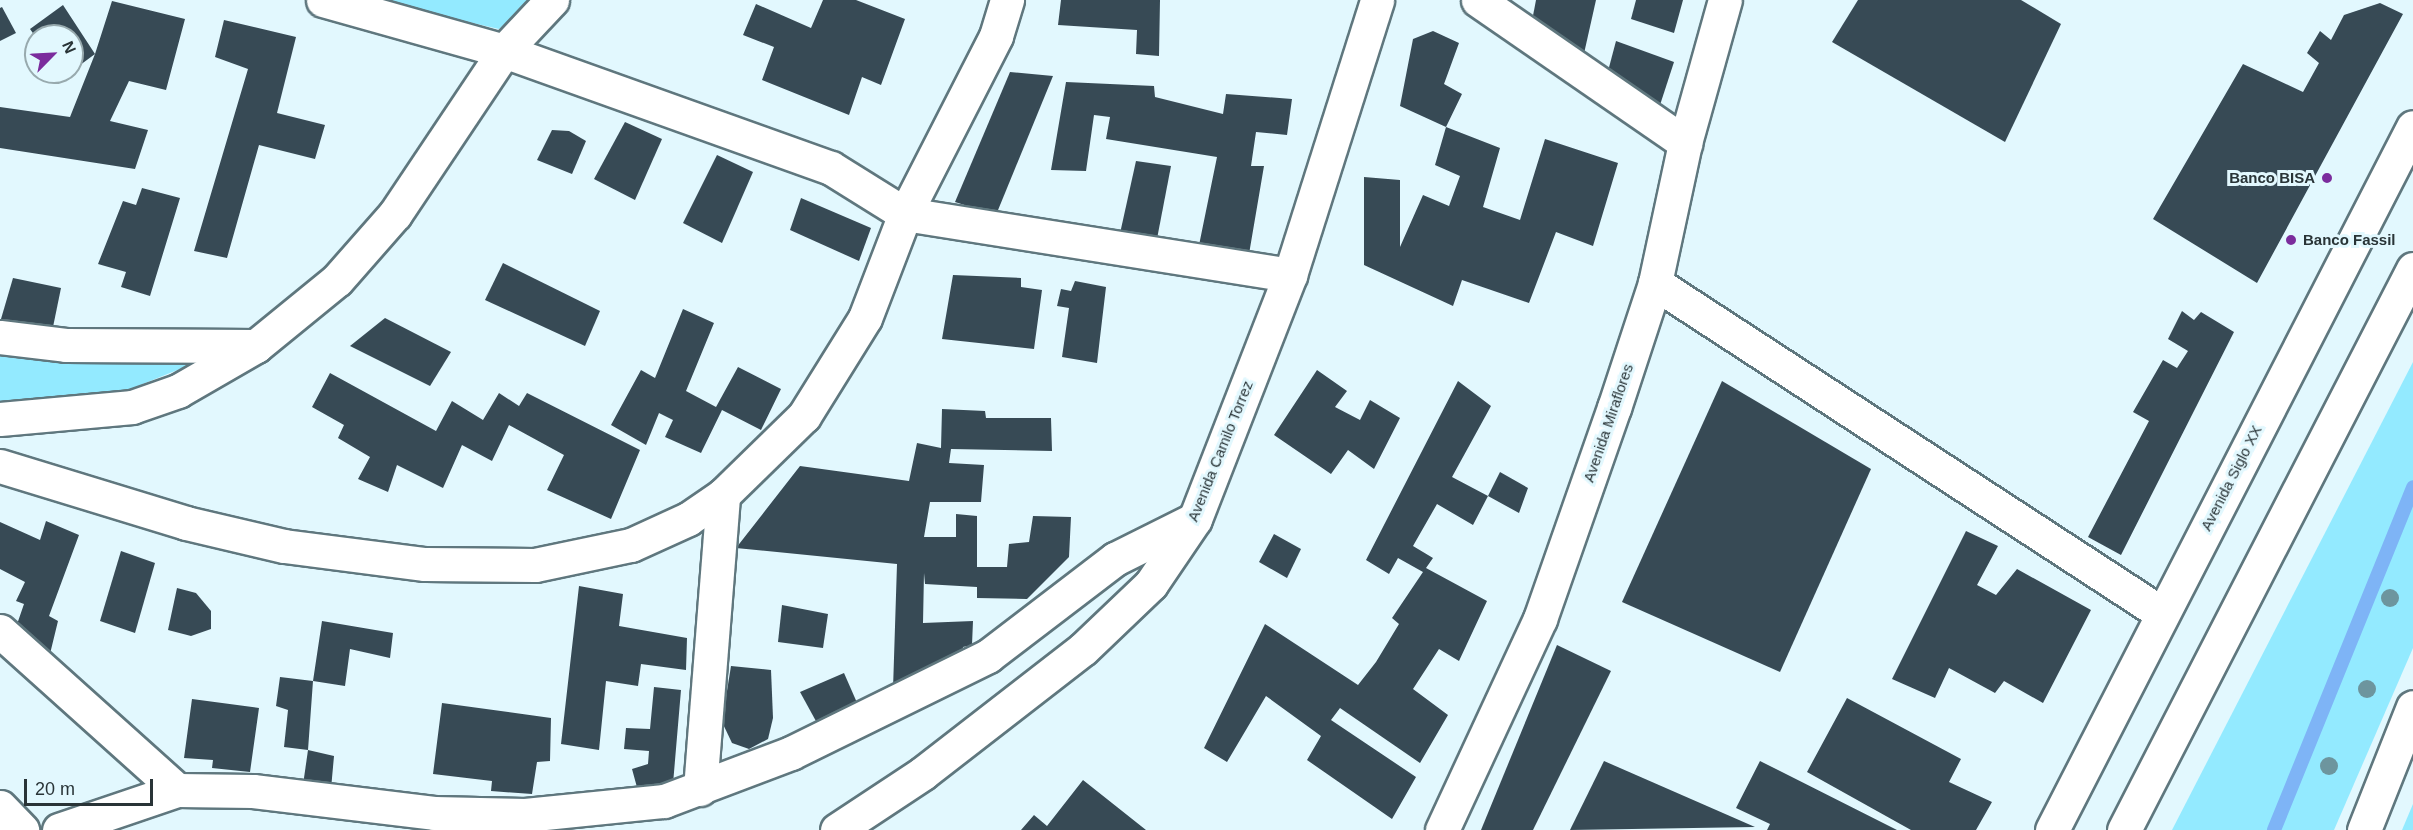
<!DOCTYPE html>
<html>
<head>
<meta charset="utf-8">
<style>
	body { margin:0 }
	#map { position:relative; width:2413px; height:830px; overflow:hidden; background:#e2f8fe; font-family:Helvetica,sans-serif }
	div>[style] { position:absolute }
	.green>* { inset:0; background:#93eaff }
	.stream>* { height:14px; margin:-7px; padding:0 7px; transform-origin:7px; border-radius:7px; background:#7eb4f6 }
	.building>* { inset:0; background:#374a55 }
	.roads { filter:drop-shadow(2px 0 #5f777e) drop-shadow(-2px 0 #5f777e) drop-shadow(0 2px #5f777e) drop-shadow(0 -2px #5f777e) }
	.minor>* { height:33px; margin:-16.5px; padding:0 16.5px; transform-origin:16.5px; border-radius:16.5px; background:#fff }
	.highway>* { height:33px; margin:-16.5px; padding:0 16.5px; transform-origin:16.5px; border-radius:16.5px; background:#fff }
	.trees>* { width:18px; height:18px; margin:-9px; border-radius:50%; background:#6d959e }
	.dots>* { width:16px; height:16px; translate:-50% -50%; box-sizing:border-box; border:3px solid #e2f8fe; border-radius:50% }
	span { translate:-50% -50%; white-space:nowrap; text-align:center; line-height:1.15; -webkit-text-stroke:6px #e2f8fe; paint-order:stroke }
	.poi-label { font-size:15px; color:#293437; font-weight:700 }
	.right { translate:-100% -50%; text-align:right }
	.left { translate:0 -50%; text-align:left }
	.street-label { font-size:15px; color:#293437 }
	.north { position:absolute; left:24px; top:24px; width:60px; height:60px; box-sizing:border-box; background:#e2f8fe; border:2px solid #98aaae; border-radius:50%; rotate:66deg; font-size:16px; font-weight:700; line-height:24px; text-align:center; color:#293437 }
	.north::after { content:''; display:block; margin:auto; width:21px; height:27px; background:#7b2c9d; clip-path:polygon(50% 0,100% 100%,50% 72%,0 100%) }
	.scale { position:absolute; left:24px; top:779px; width:129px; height:27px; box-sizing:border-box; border:3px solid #293437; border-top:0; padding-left:8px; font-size:18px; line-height:21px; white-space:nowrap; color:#293437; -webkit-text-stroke:4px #e2f8fe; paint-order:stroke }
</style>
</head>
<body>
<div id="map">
	<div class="green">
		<i style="clip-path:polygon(371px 0,533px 0,499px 29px)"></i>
		<i style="clip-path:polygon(0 352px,93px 363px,202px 360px,123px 392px,0 404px)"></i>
		<i style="clip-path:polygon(2413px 362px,2413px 648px,2334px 830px,2172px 830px)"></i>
		<i style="clip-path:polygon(2413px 804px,2413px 830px,2402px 830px)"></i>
	</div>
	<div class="stream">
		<i style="left:2274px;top:830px;width:370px;rotate:-67.9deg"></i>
	</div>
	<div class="building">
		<i style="clip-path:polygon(823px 0,856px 0,905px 19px,881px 85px,862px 77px,849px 115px,762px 80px,774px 47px,743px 35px,756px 4px,811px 28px)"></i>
		<i style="clip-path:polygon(1061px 0,1160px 0,1159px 56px,1136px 54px,1137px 30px,1058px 25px)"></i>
		<i style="clip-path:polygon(1536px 0,1596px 0,1583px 58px,1532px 21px)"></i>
		<i style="clip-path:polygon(1636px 0,1683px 0,1674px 33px,1631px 19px)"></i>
		<i style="clip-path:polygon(1858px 0,2021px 0,2061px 24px,2005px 142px,1832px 42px)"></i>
		<i style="clip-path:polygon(112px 1px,185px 19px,166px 90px,129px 81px,110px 121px,148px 130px,135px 169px,0 148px,0 107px,70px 117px,95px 54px,72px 71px,72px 36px,35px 36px,30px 29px,63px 5px,95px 54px)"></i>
		<i style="clip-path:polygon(2380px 3px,2403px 14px,2257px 283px,2153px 219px,2243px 64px,2303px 92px,2319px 63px,2307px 53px,2320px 31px,2331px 40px,2344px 15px)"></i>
		<i style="clip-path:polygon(2px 7px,16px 33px,0 41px,0 8px)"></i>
		<i style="clip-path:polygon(224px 20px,296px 37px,277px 113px,325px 125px,315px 159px,259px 145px,227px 258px,194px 251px,248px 69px,215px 57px)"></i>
		<i style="clip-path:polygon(1433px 31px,1459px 43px,1444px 84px,1462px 94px,1446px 127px,1500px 148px,1483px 207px,1520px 220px,1545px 139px,1618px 163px,1593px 246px,1556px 232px,1529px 303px,1462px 280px,1453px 306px,1364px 265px,1364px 177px,1400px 180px,1400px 247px,1423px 195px,1449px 206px,1460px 176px,1435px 165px,1446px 127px,1400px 106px,1413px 39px)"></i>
		<i style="clip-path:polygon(1616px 41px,1674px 62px,1660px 105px,1607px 75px)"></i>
		<i style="clip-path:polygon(58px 72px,70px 72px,62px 78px)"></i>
		<i style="clip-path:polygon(1010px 72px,1053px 76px,996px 215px,955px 202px)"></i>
		<i style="clip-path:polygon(1066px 82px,1154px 86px,1155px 97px,1223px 114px,1226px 94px,1292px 99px,1287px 135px,1256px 132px,1251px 166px,1264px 166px,1248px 260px,1197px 255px,1217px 157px,1106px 139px,1110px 117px,1094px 115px,1086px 171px,1051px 170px)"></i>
		<i style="clip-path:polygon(625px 122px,662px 139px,635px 200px,594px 179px)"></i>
		<i style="clip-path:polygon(552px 130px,569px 131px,586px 141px,572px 174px,537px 160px)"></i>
		<i style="clip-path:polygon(717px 155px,753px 172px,722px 243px,683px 223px)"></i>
		<i style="clip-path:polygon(1136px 161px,1171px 166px,1156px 244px,1119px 238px)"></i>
		<i style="clip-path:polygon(142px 188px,180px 198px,150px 296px,121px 287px,126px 272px,98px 264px,123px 201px,136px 205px)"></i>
		<i style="clip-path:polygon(801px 198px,871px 228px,859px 261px,790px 230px)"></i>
		<i style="clip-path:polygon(503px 263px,600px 311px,585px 346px,485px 300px)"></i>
		<i style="clip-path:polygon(953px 275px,1021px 278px,1021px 287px,1042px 290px,1034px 349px,942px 339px)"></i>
		<i style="clip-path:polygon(13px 278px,61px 288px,53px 327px,1px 319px)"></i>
		<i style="clip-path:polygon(1075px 281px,1106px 287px,1097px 363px,1062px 357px,1069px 308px,1057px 306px,1061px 289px,1071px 291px)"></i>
		<i style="clip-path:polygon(683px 309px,714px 323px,686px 391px,716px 407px,738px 367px,781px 389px,761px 430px,722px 410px,701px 453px,665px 437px,673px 420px,659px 413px,646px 445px,611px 425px,641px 370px,655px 378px)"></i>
		<i style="clip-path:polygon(2182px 311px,2194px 320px,2201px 312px,2234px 332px,2121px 555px,2088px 537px,2149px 421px,2133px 412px,2163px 360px,2177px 368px,2188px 351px,2168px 339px)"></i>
		<i style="clip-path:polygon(385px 318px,451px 352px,430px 386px,350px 346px)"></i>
		<i style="clip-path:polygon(1317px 370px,1347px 391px,1335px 407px,1360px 420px,1370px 400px,1400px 418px,1374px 469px,1348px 450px,1331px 474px,1274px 435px)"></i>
		<i style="clip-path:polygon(330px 373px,436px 431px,452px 401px,483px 420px,499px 393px,519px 406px,527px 393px,640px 450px,611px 519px,547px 490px,564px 455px,509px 425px,492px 461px,462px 445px,443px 488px,397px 465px,388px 492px,358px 479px,370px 457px,338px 438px,344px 425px,312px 407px)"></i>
		<i style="clip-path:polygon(1458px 381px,1491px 406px,1452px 477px,1488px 496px,1500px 472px,1528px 488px,1519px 513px,1488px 496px,1473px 525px,1437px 504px,1413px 546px,1433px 558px,1426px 568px,1487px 601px,1459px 661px,1439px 649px,1413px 689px,1448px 715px,1420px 763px,1340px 708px,1331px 720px,1416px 777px,1392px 819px,1307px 760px,1321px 736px,1266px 696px,1227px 762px,1204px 748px,1265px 624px,1358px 685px,1376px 662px,1399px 624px,1392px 618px,1423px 572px,1398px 558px,1389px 574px,1366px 560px)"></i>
		<i style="clip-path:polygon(1722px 381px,1871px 469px,1780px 672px,1622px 602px)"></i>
		<i style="clip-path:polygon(942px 409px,985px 411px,986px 418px,1051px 418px,1052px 451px,951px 449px,949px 463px,984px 465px,981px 502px,930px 502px,924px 537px,956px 537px,956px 514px,977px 516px,977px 567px,1007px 567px,1009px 544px,1029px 542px,1033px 516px,1071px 517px,1069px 557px,1027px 599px,977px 598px,977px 587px,925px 584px,924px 573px,923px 623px,973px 621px,972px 645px,963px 647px,962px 658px,893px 689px,897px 564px,736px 548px,800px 466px,909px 481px,917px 443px,941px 448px)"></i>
		<i style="clip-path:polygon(46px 521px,79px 535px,49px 616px,58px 621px,49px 658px,14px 633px,24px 604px,16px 601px,25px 582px,0 569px,0 522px,40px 540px)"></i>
		<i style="clip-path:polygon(1966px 531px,1998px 546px,1977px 585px,1996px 595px,2017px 569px,2091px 610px,2043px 703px,2004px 681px,1995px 693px,1949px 668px,1935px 698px,1892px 679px)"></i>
		<i style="clip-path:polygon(1274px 534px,1301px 549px,1287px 578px,1259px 562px)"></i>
		<i style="clip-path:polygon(121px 551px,155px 563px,135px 633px,100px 621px)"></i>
		<i style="clip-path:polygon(579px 586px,623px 594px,619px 626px,687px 638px,686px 670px,641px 664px,638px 686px,606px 681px,599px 750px,561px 744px)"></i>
		<i style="clip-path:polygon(177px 588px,196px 593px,211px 611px,211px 629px,191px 636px,168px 630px)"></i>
		<i style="clip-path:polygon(782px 605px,828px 614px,823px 648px,778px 642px)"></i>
		<i style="clip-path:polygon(322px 621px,393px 633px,390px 658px,350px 649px,345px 686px,313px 681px)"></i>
		<i style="clip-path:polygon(1557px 645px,1611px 671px,1533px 830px,1481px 830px)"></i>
		<i style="clip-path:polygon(731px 666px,771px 670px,773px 718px,768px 739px,749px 749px,732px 743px,722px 722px)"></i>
		<i style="clip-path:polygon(844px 673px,858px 705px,817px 723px,800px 692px)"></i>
		<i style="clip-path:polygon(280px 677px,313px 681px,308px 750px,284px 747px,288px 710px,276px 706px)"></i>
		<i style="clip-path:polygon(654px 687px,681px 690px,673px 784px,638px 791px,632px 769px,648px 764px,649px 751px,624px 749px,626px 728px,650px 729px)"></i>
		<i style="clip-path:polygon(1847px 698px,1961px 759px,1949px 782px,1992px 802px,1976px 830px,1911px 830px,1807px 772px)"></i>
		<i style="clip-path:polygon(192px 699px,259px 708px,250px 772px,212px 768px,213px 760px,184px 758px)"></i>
		<i style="clip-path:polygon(442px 703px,551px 718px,550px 761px,537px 762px,532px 794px,491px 791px,492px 781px,433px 774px)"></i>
		<i style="clip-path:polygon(308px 750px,334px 756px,331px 789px,303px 785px)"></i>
		<i style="clip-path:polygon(1604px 761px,1755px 827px,1570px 830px)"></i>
		<i style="clip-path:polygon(1760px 761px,1897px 830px,1767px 830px,1770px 824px,1736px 808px)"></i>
		<i style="clip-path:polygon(1083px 780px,1146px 830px,1021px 830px,1034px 815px,1047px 826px)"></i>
	</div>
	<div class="roads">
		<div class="minor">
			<i style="left:323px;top:0;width:188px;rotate:15.7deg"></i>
			<i style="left:504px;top:51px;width:347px;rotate:19.7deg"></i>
			<i style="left:831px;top:168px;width:87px;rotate:31.9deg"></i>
			<i style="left:905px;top:214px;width:390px;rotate:9deg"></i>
			<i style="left:1478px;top:0;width:252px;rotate:34.6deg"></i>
			<i style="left:1655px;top:283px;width:604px;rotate:33.11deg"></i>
			<i style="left:0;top:337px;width:66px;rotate:6.9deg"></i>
			<i style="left:66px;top:345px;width:190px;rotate:0.3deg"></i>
			<i style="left:0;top:419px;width:133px;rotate:-5.2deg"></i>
			<i style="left:132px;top:407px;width:49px;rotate:-19.2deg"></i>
			<i style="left:178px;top:391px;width:90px;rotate:-30deg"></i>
			<i style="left:256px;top:346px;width:104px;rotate:-39.2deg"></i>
			<i style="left:337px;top:280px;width:88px;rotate:-48.7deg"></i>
			<i style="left:395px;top:214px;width:196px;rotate:-56.2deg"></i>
			<i style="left:504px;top:51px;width:70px;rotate:-46.7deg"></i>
			<i style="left:0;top:466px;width:195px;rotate:17deg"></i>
			<i style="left:186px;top:523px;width:101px;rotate:13.2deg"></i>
			<i style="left:284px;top:546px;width:142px;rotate:7.3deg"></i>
			<i style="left:425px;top:564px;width:110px;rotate:0.5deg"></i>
			<i style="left:535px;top:565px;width:98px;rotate:-11.8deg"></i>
			<i style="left:631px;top:545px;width:63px;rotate:-24.5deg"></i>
			<i style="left:688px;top:519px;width:42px;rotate:-34.4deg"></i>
			<i style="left:723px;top:495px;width:113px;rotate:-44.3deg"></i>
			<i style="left:804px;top:416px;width:115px;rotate:-58.1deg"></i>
			<i style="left:865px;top:318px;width:111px;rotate:-69deg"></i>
			<i style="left:905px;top:214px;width:200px;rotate:-62.9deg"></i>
			<i style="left:996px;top:36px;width:38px;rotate:-73deg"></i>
			<i style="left:0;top:631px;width:238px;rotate:41.9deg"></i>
			<i style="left:700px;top:789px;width:295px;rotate:-85.5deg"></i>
			<i style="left:0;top:807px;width:32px;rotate:46deg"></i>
			<i style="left:59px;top:830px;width:125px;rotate:-18.7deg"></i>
			<i style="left:177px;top:790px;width:76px;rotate:0.8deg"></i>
			<i style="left:253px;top:791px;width:182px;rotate:6.9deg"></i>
			<i style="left:434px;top:813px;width:91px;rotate:1.3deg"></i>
			<i style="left:525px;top:815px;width:140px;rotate:-5.8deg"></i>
			<i style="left:664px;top:801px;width:136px;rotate:-20.7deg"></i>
			<i style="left:791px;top:753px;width:220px;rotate:-26.2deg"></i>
			<i style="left:988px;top:656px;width:160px;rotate:-37.4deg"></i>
			<i style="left:1115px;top:559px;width:89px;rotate:-26.6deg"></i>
			<i style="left:837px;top:830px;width:103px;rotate:-33.5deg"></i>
			<i style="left:923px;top:773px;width:202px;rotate:-37.8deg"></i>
			<i style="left:1083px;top:649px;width:94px;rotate:-43.7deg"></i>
			<i style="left:1151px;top:584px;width:78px;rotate:-55.9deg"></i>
			<i style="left:1195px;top:519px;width:262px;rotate:-68.7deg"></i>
			<i style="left:1290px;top:275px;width:288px;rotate:-72.4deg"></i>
			<i style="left:1442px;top:830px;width:233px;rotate:-65.1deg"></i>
			<i style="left:1540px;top:619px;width:224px;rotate:-70.7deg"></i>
			<i style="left:1614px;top:408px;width:132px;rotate:-71.8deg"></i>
			<i style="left:1655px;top:283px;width:143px;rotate:-77.9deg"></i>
			<i style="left:1685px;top:143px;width:148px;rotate:-74.4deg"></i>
			<i style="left:2364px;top:830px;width:132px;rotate:-68.3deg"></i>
		</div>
		<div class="highway">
			<i style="left:2052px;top:830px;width:790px;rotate:-62.82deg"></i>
			<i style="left:2124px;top:830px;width:631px;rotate:-62.74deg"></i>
		</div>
	</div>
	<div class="trees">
		<i style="left:2390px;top:598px"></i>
		<i style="left:2367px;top:689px"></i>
		<i style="left:2329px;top:766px"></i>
	</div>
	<div class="dots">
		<i style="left:2327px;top:178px;background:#7b2c9d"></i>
		<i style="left:2291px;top:240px;background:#7b2c9d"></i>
	</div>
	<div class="poi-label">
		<span class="right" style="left:2315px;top:178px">Banco BISA</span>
		<span class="left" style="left:2303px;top:240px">Banco Fassil</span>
	</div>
	<div class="street-label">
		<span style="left:1608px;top:423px;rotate:-71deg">Avenida Miraflores</span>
		<span style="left:1220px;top:451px;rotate:-68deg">Avenida Camilo Torrez</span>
		<span style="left:2231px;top:478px;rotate:-63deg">Avenida Siglo XX</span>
	</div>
	<div class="north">N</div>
	<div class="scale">20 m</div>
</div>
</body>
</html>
